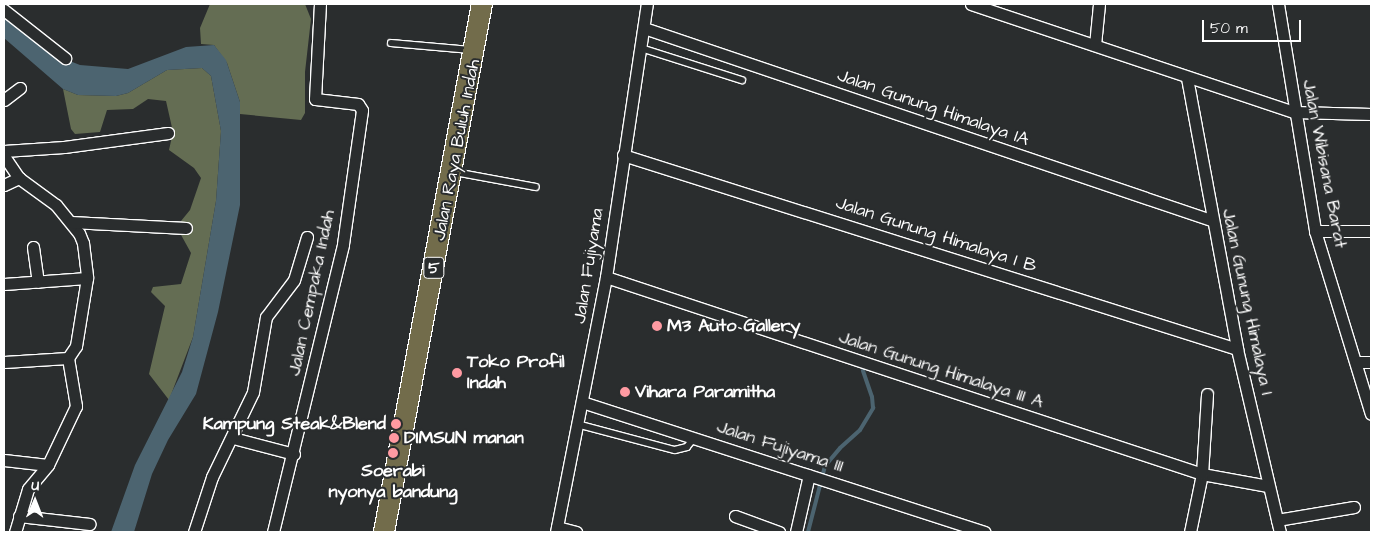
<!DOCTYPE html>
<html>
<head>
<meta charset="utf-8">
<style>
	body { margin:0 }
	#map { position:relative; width:1375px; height:536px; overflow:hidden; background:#2a2d2e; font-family:"Architects Daughter",sans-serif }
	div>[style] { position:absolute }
	.green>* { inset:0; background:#646d53 }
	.water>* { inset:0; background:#4c6470 }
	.stream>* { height:4px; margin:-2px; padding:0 2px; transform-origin:2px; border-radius:2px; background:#4c6470 }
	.roads { filter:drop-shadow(1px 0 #fff) drop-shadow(-1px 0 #fff) drop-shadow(0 1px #fff) drop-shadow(0 -1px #fff) }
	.lane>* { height:5.5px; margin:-2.75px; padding:0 2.75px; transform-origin:2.75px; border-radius:2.75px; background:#2a2d2e }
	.street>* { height:11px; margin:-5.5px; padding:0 5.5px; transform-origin:5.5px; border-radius:5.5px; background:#2a2d2e }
	.highway>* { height:20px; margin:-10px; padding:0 10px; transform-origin:10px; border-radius:10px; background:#726c4b }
	.dots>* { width:14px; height:14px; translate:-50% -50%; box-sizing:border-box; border:2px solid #2a2d2e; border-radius:50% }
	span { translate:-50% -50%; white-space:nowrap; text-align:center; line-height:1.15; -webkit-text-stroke:4px #2a2d2e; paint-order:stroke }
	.shield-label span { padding:1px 4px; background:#2a2d2e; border:1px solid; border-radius:4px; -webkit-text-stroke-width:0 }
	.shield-label { font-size:16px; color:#fff; font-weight:700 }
	.street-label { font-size:18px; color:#fff }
	.poi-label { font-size:18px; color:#fff; font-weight:700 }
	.left { translate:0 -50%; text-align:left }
	.right { translate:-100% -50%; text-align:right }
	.frame { position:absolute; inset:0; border:5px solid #fff; pointer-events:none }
	.north { position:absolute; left:10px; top:476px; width:50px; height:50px; -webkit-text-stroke:4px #2a2d2e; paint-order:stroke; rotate:1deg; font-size:14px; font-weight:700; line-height:20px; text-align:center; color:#fff }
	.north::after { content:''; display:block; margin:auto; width:18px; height:22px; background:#fff; clip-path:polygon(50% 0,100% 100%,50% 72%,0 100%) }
	.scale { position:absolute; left:1202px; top:20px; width:99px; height:22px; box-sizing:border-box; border:2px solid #fff; border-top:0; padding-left:6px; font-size:15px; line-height:18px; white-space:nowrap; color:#fff; -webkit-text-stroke:4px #2a2d2e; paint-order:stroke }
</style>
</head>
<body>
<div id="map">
	<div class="green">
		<i style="clip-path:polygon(210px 4px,305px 4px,311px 19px,305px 72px,305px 113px,301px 120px,240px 114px,240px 102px,227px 63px,214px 45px,201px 44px,200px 28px)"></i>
		<i style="clip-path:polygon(202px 68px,211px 76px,221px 131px,216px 201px,193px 337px,169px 400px,149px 374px,165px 306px,151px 292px,153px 287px,181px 284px,191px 253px,180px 233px,181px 221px,190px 210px,201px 178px,194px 168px,169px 150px,173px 132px,166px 101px,148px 99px,133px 109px,107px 110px,100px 132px,75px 134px,71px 129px,63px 89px,78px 95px,116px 96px,128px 93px,167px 70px)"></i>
	</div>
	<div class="water">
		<i style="clip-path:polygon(4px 15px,57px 56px,80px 65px,128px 69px,186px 47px,214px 45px,226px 60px,240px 102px,240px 205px,218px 312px,196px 394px,168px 440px,152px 474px,134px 532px,111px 532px,135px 465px,182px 372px,193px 337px,216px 201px,221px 131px,211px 76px,202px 68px,167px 70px,128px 93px,116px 96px,78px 95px,63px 89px,4px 38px)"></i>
	</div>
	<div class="stream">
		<i style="left:808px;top:532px;width:68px;rotate:-75.6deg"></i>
		<i style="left:825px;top:466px;width:23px;rotate:-50deg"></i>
		<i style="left:840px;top:448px;width:27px;rotate:-42deg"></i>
		<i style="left:860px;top:430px;width:26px;rotate:-59deg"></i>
		<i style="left:873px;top:408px;width:11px;rotate:-95deg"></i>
		<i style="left:872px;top:397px;width:28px;rotate:-109deg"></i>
	</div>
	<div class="roads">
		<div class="lane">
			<i style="left:391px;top:43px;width:80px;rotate:5deg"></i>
			<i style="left:641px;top:48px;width:106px;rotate:17.6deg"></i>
			<i style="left:455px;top:172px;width:82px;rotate:10.5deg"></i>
			<i style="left:577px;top:424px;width:101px;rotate:14.9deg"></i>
			<i style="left:675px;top:450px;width:12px;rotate:-14deg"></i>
			<i style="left:687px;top:447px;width:11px;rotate:-52deg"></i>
		</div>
		<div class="street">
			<i style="left:971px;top:4px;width:341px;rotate:18.5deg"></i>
			<i style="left:1294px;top:112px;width:77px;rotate:1.5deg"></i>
			<i style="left:1278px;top:4px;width:230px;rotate:80.7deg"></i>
			<i style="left:1315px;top:231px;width:191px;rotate:73deg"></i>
			<i style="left:4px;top:10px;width:78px;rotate:38.2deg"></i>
			<i style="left:644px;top:28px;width:599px;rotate:18.71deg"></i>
			<i style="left:1095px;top:45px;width:41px;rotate:-84.4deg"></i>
			<i style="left:1187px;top:78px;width:276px;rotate:79.5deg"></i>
			<i style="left:1237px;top:349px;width:188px;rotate:76.8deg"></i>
			<i style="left:4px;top:100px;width:20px;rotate:-37deg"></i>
			<i style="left:4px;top:151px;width:60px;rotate:-3.8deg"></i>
			<i style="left:64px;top:147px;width:105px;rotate:-7.7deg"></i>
			<i style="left:623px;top:155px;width:644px;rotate:17.53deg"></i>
			<i style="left:4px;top:156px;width:27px;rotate:56deg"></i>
			<i style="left:19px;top:178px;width:46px;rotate:36.1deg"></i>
			<i style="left:56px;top:205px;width:36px;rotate:51deg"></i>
			<i style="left:79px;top:233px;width:11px;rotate:68deg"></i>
			<i style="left:83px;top:243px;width:35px;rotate:83deg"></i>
			<i style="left:87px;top:278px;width:69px;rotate:99.2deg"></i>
			<i style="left:76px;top:346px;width:14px;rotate:124deg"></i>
			<i style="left:68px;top:358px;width:49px;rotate:80.5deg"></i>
			<i style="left:76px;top:406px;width:65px;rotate:115.4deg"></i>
			<i style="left:48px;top:465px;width:31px;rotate:130deg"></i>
			<i style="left:28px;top:489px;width:45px;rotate:106.8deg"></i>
			<i style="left:4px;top:185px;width:17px;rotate:-25deg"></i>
			<i style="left:71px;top:222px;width:115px;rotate:3deg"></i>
			<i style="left:1315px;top:231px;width:56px"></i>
			<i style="left:33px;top:247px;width:35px;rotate:82deg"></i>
			<i style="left:606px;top:277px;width:628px;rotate:18.29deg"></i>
			<i style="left:1202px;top:474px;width:67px;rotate:10.3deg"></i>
			<i style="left:4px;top:284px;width:83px;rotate:-4.1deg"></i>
			<i style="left:4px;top:362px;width:64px;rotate:-3.6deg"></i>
			<i style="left:1357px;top:362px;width:14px"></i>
			<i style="left:582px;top:402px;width:423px;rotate:17.9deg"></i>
			<i style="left:233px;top:438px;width:63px;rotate:14.7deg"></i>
			<i style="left:4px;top:460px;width:44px;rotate:6.5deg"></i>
			<i style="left:19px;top:516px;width:71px;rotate:6.4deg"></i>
			<i style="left:735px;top:516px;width:47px;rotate:20deg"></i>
			<i style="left:1277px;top:520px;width:78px;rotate:-9.6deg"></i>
			<i style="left:557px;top:527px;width:20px;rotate:15deg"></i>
			<i style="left:194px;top:532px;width:58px;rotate:-71.9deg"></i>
			<i style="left:212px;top:477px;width:94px;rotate:-64.2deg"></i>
			<i style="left:253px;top:392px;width:76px;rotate:-80.2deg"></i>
			<i style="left:266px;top:317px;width:46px;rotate:-52.9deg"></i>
			<i style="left:294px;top:280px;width:45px;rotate:-73.2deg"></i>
			<i style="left:273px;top:532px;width:296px;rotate:-76.3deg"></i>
			<i style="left:343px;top:244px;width:135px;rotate:-81.9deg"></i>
			<i style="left:362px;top:110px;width:7px;rotate:-124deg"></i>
			<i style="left:358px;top:104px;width:43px;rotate:-173.4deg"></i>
			<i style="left:315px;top:99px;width:95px;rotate:-87deg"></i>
			<i style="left:556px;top:532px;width:260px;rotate:-78.9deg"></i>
			<i style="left:606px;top:277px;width:276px;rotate:-81.5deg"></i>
			<i style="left:796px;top:532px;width:58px;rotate:-77.2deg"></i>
			<i style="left:1190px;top:532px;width:59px;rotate:-78.3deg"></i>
			<i style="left:1202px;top:474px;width:80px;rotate:-86.4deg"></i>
		</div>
		<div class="highway">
			<i style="left:384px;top:532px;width:537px;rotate:-79.49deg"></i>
		</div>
	</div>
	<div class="dots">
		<i style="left:657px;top:326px;background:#ff9aa2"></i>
		<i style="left:457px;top:373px;background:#ff9aa2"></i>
		<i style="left:625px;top:392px;background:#ff9aa2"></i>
		<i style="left:396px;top:424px;background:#ff9aa2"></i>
		<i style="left:394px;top:438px;background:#ff9aa2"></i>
		<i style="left:393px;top:453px;background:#ff9aa2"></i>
	</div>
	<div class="shield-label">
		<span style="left:434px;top:268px">5</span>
	</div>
	<div class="street-label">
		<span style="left:933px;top:108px;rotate:19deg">Jalan Gunung Himalaya IA</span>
		<span style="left:457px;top:150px;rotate:-79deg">Jalan Raya Buluh Indah</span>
		<span style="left:1324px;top:164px;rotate:79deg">Jalan Wibisana Barat</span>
		<span style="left:936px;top:235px;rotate:18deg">Jalan Gunung Himalaya I B</span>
		<span style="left:589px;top:266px;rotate:-81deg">Jalan Fujiyama</span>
		<span style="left:312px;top:293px;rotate:-78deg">Jalan Cempaka Indah</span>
		<span style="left:1247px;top:302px;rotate:78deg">Jalan Gunung Himalaya I</span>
		<span style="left:941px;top:370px;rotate:18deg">Jalan Gunung Himalaya III A</span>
		<span style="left:780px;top:447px;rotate:18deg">Jalan Fujiyama III</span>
	</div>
	<div class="poi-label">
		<span class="left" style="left:667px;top:326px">M3 Auto Gallery</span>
		<span class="left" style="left:467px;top:373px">Toko Profil<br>Indah</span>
		<span class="left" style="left:635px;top:392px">Vihara Paramitha</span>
		<span class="right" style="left:386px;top:424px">Kampung Steak&amp;Blend</span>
		<span class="left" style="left:404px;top:438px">DIMSUN manan</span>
		<span style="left:393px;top:482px">Soerabi<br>nyonya bandung</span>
	</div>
	<div class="frame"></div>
	<div class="north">U</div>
	<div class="scale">50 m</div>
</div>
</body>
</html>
